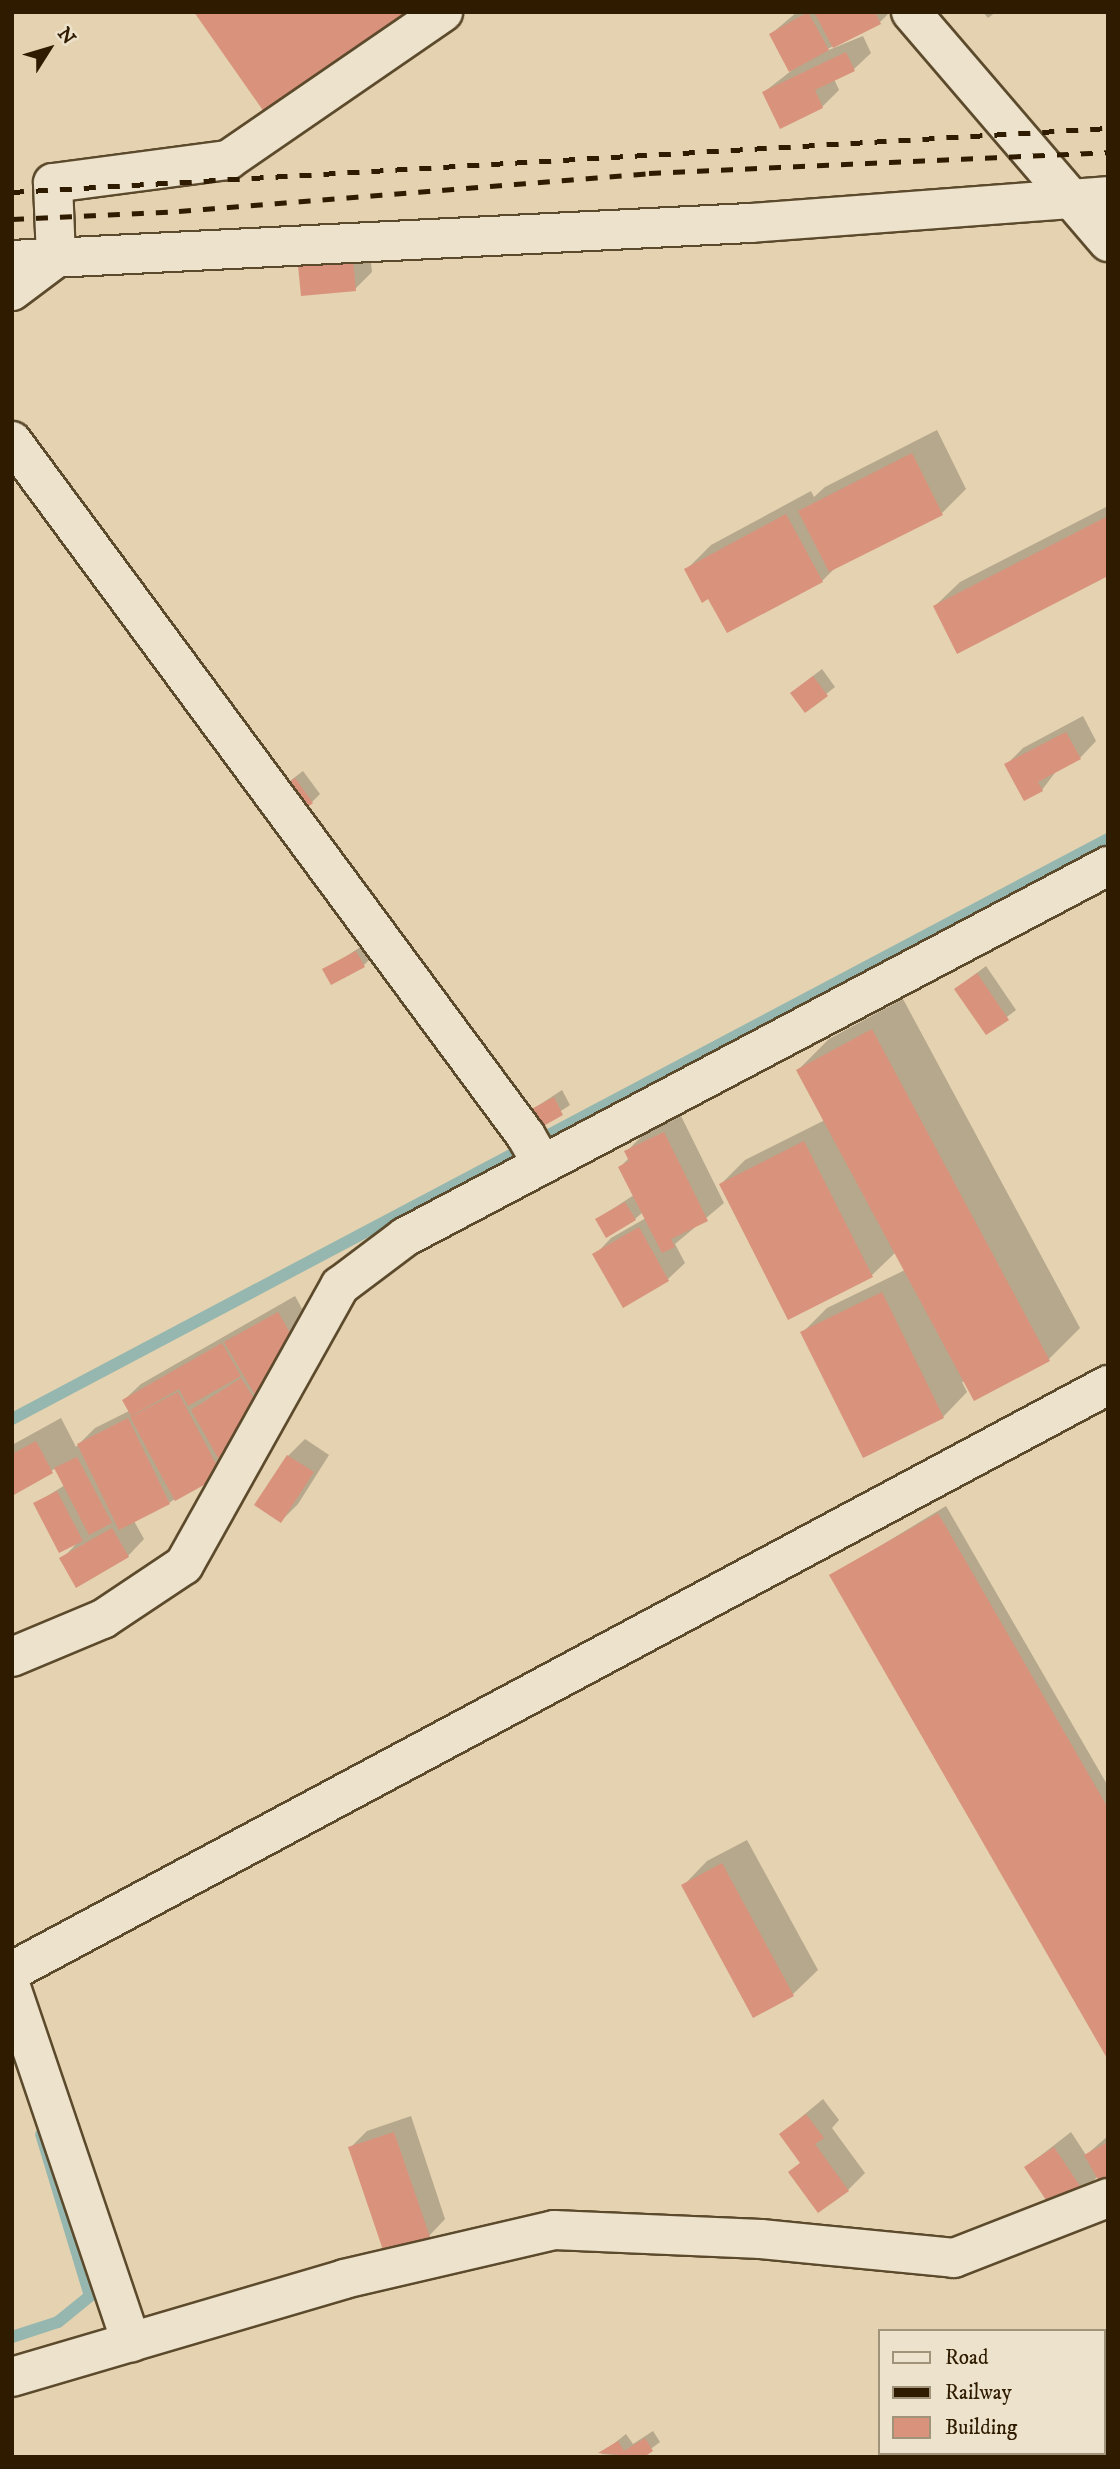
<!DOCTYPE html>
<html>
<head>
<meta charset="utf-8">
<style>
	body { margin:0 }
	#map { position:relative; width:1120px; height:2469px; overflow:hidden; background:#e4d2b0; font-family:"IM FELL DW Pica",serif }
	div>[style] { position:absolute }
	.shadow>* { inset:0; background:#0003 }
	.stream>* { height:12px; margin:-6px; padding:0 6px; transform-origin:6px; border-radius:6px; background:#95b7af }
	.building>* { inset:0; background:#d9927c }
	.roads { filter:drop-shadow(2px 0 #5c4a2c) drop-shadow(-2px 0 #5c4a2c) drop-shadow(0 2px #5c4a2c) drop-shadow(0 -2px #5c4a2c) }
	.street>* { height:38px; margin:-19px; padding:0 19px; transform-origin:19px; border-radius:19px; background:#ede2cc }
	.rail>* { height:5px; margin-top:-2.5px; transform-origin:0; background:repeating-linear-gradient(90deg,#2f1c00 0 12px,transparent 0 24px) }
	span { translate:-50% -50%; white-space:nowrap; text-align:center; line-height:1.15; -webkit-text-stroke:6px #ede2cc; paint-order:stroke }
	.frame { position:absolute; inset:0; border:14px solid #2f1c00; pointer-events:none }
	.legend { position:absolute; left:878px; top:2329px; width:228px; height:126px; box-sizing:border-box; background:#ede2cc; border:2px solid #a1937a; margin:0; padding:9px 12px; list-style:none; font-size:21px; color:#2f1c00 }
	.legend li { display:flex; align-items:center; gap:14px; height:35px }
	.legend b { width:35px; border:2px solid #a1937a }
	.north { position:absolute; left:14px; top:14px; width:70px; height:70px; -webkit-text-stroke:5px #ede2cc; paint-order:stroke; rotate:53deg; font-size:19px; font-weight:700; line-height:28px; text-align:center; color:#2f1c00 }
	.north::after { content:''; display:block; margin:auto; width:24px; height:32px; background:#2f1c00; clip-path:polygon(50% 0,100% 100%,50% 72%,0 100%) }
</style>
</head>
<body>
<div id="map">
	<div class="shadow">
		<i style="clip-path:polygon(797px 12px,890px 12px,880px 22px,814px 56px,863px 36px,871px 53px,854px 69px,834px 79px,839px 90px,822px 107px,764px 92px,791px 71px,771px 34px)"></i>
		<i style="clip-path:polygon(983px 12px,996px 12px,988px 18px)"></i>
		<i style="clip-path:polygon(368px 234px,372px 272px,355px 289px,303px 294px)"></i>
		<i style="clip-path:polygon(937px 430px,966px 489px,942px 513px,836px 567px,822px 581px,709px 597px,686px 570px,711px 545px,811px 491px,814px 497px,825px 487px)"></i>
		<i style="clip-path:polygon(1108px 506px,1108px 574px,935px 606px,960px 582px)"></i>
		<i style="clip-path:polygon(822px 669px,835px 687px,805px 711px,800px 686px)"></i>
		<i style="clip-path:polygon(1083px 716px,1096px 741px,1080px 758px,1057px 770px,1042px 790px,1006px 765px,1023px 748px)"></i>
		<i style="clip-path:polygon(303px 771px,320px 794px,312px 802px,286px 784px)"></i>
		<i style="clip-path:polygon(365px 944px,372px 957px,364px 965px,325px 970px)"></i>
		<i style="clip-path:polygon(986px 966px,1016px 1010px,986px 1033px,956px 989px)"></i>
		<i style="clip-path:polygon(903px 999px,1080px 1328px,1049px 1359px,962px 1382px,967px 1392px,943px 1417px,803px 1332px,827px 1308px,905px 1270px,896px 1252px,871px 1276px,721px 1184px,745px 1160px,825px 1120px,798px 1070px,829px 1039px)"></i>
		<i style="clip-path:polygon(562px 1090px,570px 1105px,532px 1130px,524px 1115px)"></i>
		<i style="clip-path:polygon(681px 1116px,724px 1203px,675px 1244px,685px 1263px,668px 1279px,623px 1305px,595px 1255px,611px 1238px,646px 1218px,643px 1212px,635px 1219px,597px 1219px,634px 1195px,620px 1167px,629px 1158px,626px 1152px,643px 1135px)"></i>
		<i style="clip-path:polygon(295px 1296px,312px 1327px,242px 1453px,169px 1503px,134px 1521px,144px 1539px,128px 1556px,62px 1559px,78px 1542px,36px 1503px,65px 1485px,56px 1468px,12px 1494px,12px 1445px,61px 1418px,76px 1447px,95px 1428px,129px 1411px,124px 1400px,141px 1384px)"></i>
		<i style="clip-path:polygon(305px 1439px,329px 1455px,298px 1504px,281px 1521px,288px 1456px)"></i>
		<i style="clip-path:polygon(946px 1506px,1108px 1786px,1108px 2056px,831px 1576px)"></i>
		<i style="clip-path:polygon(747px 1840px,818px 1970px,793px 1994px,753px 2016px,683px 1886px,707px 1861px)"></i>
		<i style="clip-path:polygon(823px 2099px,839px 2120px,832px 2128px,865px 2173px,848px 2190px,791px 2172px,801px 2162px,781px 2134px)"></i>
		<i style="clip-path:polygon(411px 2116px,445px 2219px,429px 2236px,350px 2148px,367px 2131px)"></i>
		<i style="clip-path:polygon(1071px 2132px,1086px 2155px,1108px 2136px,1108px 2180px,1098px 2176px,1083px 2191px,1026px 2167px)"></i>
		<i style="clip-path:polygon(653px 2431px,660px 2442px,640px 2457px,601px 2454px,626px 2434px,633px 2444px)"></i>
	</div>
	<div class="stream">
		<i style="left:12px;top:1419px;width:1240px;rotate:-27.89deg"></i>
		<i style="left:12px;top:2337px;width:48px;rotate:-18.1deg"></i>
		<i style="left:58px;top:2322px;width:41px;rotate:-39.1deg"></i>
		<i style="left:90px;top:2296px;width:169px;rotate:-106.8deg"></i>
	</div>
	<div class="building">
		<i style="clip-path:polygon(194px 12px,422px 12px,269px 119px)"></i>
		<i style="clip-path:polygon(808px 12px,829px 50px,789px 72px,769px 34px)"></i>
		<i style="clip-path:polygon(814px 12px,875px 12px,881px 24px,833px 48px)"></i>
		<i style="clip-path:polygon(846px 52px,855px 71px,815px 90px,823px 108px,780px 129px,762px 92px)"></i>
		<i style="clip-path:polygon(352px 250px,356px 291px,301px 296px,297px 255px)"></i>
		<i style="clip-path:polygon(912px 453px,943px 515px,829px 572px,798px 511px)"></i>
		<i style="clip-path:polygon(786px 514px,823px 582px,727px 633px,708px 599px,702px 603px,684px 569px)"></i>
		<i style="clip-path:polygon(1108px 516px,1108px 576px,957px 654px,933px 606px)"></i>
		<i style="clip-path:polygon(813px 676px,828px 696px,805px 713px,790px 693px)"></i>
		<i style="clip-path:polygon(1066px 732px,1081px 759px,1038px 782px,1043px 791px,1024px 801px,1004px 764px)"></i>
		<i style="clip-path:polygon(295px 778px,313px 803px,294px 817px,275px 792px)"></i>
		<i style="clip-path:polygon(356px 951px,365px 967px,331px 985px,322px 969px)"></i>
		<i style="clip-path:polygon(977px 973px,1009px 1020px,986px 1035px,954px 989px)"></i>
		<i style="clip-path:polygon(872px 1029px,1050px 1361px,974px 1401px,796px 1070px)"></i>
		<i style="clip-path:polygon(554px 1097px,563px 1115px,531px 1133px,522px 1114px)"></i>
		<i style="clip-path:polygon(664px 1132px,708px 1221px,671px 1239px,675px 1247px,662px 1253px,618px 1167px,629px 1161px,624px 1151px)"></i>
		<i style="clip-path:polygon(804px 1141px,873px 1277px,788px 1320px,719px 1184px)"></i>
		<i style="clip-path:polygon(625px 1202px,636px 1220px,606px 1238px,595px 1219px)"></i>
		<i style="clip-path:polygon(639px 1227px,669px 1281px,623px 1308px,592px 1254px)"></i>
		<i style="clip-path:polygon(882px 1292px,944px 1418px,863px 1458px,800px 1332px)"></i>
		<i style="clip-path:polygon(278px 1312px,297px 1345px,262px 1407px,224px 1342px)"></i>
		<i style="clip-path:polygon(222px 1343px,241px 1376px,188px 1406px,179px 1389px,131px 1416px,122px 1400px)"></i>
		<i style="clip-path:polygon(241px 1378px,261px 1409px,226px 1472px,191px 1410px)"></i>
		<i style="clip-path:polygon(178px 1392px,222px 1475px,175px 1501px,130px 1417px)"></i>
		<i style="clip-path:polygon(128px 1418px,170px 1504px,119px 1530px,77px 1444px)"></i>
		<i style="clip-path:polygon(36px 1441px,53px 1473px,12px 1496px,12px 1454px)"></i>
		<i style="clip-path:polygon(287px 1455px,314px 1472px,281px 1523px,254px 1505px)"></i>
		<i style="clip-path:polygon(77px 1457px,112px 1523px,89px 1535px,54px 1468px)"></i>
		<i style="clip-path:polygon(57px 1491px,83px 1541px,59px 1553px,33px 1503px)"></i>
		<i style="clip-path:polygon(938px 1513px,1108px 1808px,1108px 2060px,829px 1575px)"></i>
		<i style="clip-path:polygon(112px 1528px,129px 1557px,76px 1588px,59px 1558px)"></i>
		<i style="clip-path:polygon(722px 1863px,794px 1996px,753px 2018px,681px 1885px)"></i>
		<i style="clip-path:polygon(806px 2114px,824px 2138px,815px 2144px,849px 2191px,818px 2213px,788px 2172px,800px 2163px,779px 2134px)"></i>
		<i style="clip-path:polygon(394px 2132px,430px 2237px,384px 2253px,348px 2147px)"></i>
		<i style="clip-path:polygon(1108px 2142px,1108px 2182px,1101px 2185px,1084px 2155px)"></i>
		<i style="clip-path:polygon(1054px 2147px,1084px 2192px,1054px 2212px,1024px 2167px)"></i>
		<i style="clip-path:polygon(645px 2438px,653px 2451px,644px 2457px,598px 2453px,618px 2441px,624px 2451px)"></i>
	</div>
	<div class="roads">
		<div class="street">
			<i style="left:911px;top:12px;width:303px;rotate:49.4deg"></i>
			<i style="left:12px;top:260px;width:740px;rotate:-2.87deg"></i>
			<i style="left:751px;top:223px;width:358px;rotate:-4.3deg"></i>
			<i style="left:12px;top:291px;width:55px;rotate:-36.9deg"></i>
			<i style="left:56px;top:258px;width:75px;rotate:-92.3deg"></i>
			<i style="left:53px;top:183px;width:177px;rotate:-7.5deg"></i>
			<i style="left:228px;top:160px;width:261px;rotate:-34.5deg"></i>
			<i style="left:12px;top:441px;width:864px;rotate:53.51deg"></i>
			<i style="left:526px;top:1136px;width:32px;rotate:60deg"></i>
			<i style="left:12px;top:1657px;width:99px;rotate:-22.7deg"></i>
			<i style="left:103px;top:1619px;width:97px;rotate:-33.7deg"></i>
			<i style="left:184px;top:1565px;width:320px;rotate:-60.8deg"></i>
			<i style="left:340px;top:1286px;width:81px;rotate:-37deg"></i>
			<i style="left:405px;top:1237px;width:795px;rotate:-27.82deg"></i>
			<i style="left:12px;top:1971px;width:1243px;rotate:-28.13deg"></i>
			<i style="left:12px;top:1990px;width:372px;rotate:71.3deg"></i>
			<i style="left:12px;top:2377px;width:346px;rotate:-16.4deg"></i>
			<i style="left:344px;top:2279px;width:216px;rotate:-13.1deg"></i>
			<i style="left:554px;top:2230px;width:207px;rotate:2.5deg"></i>
			<i style="left:761px;top:2239px;width:194px;rotate:5.6deg"></i>
			<i style="left:954px;top:2258px;width:165px;rotate:-21.3deg"></i>
		</div>
	</div>
	<div class="rail">
		<i style="left:12px;top:192px;width:1098px;rotate:-3.34deg"></i>
		<i style="left:12px;top:219px;width:167px;rotate:-2.7deg"></i>
		<i style="left:179px;top:211px;width:472px;rotate:-4.6deg"></i>
		<i style="left:649px;top:173px;width:459px;rotate:-2.6deg"></i>
	</div>
	<div class="frame"></div>
	<ul class="legend">
	<li><b style="height:9px;background:#ede2cc"></b>Road</li>
	<li><b style="height:9px;background:#2f1c00"></b>Railway</li>
	<li><b style="height:19px;background:#d9927c"></b>Building</li>
	</ul>
	<div class="north">N</div>
</div>
</body>
</html>
